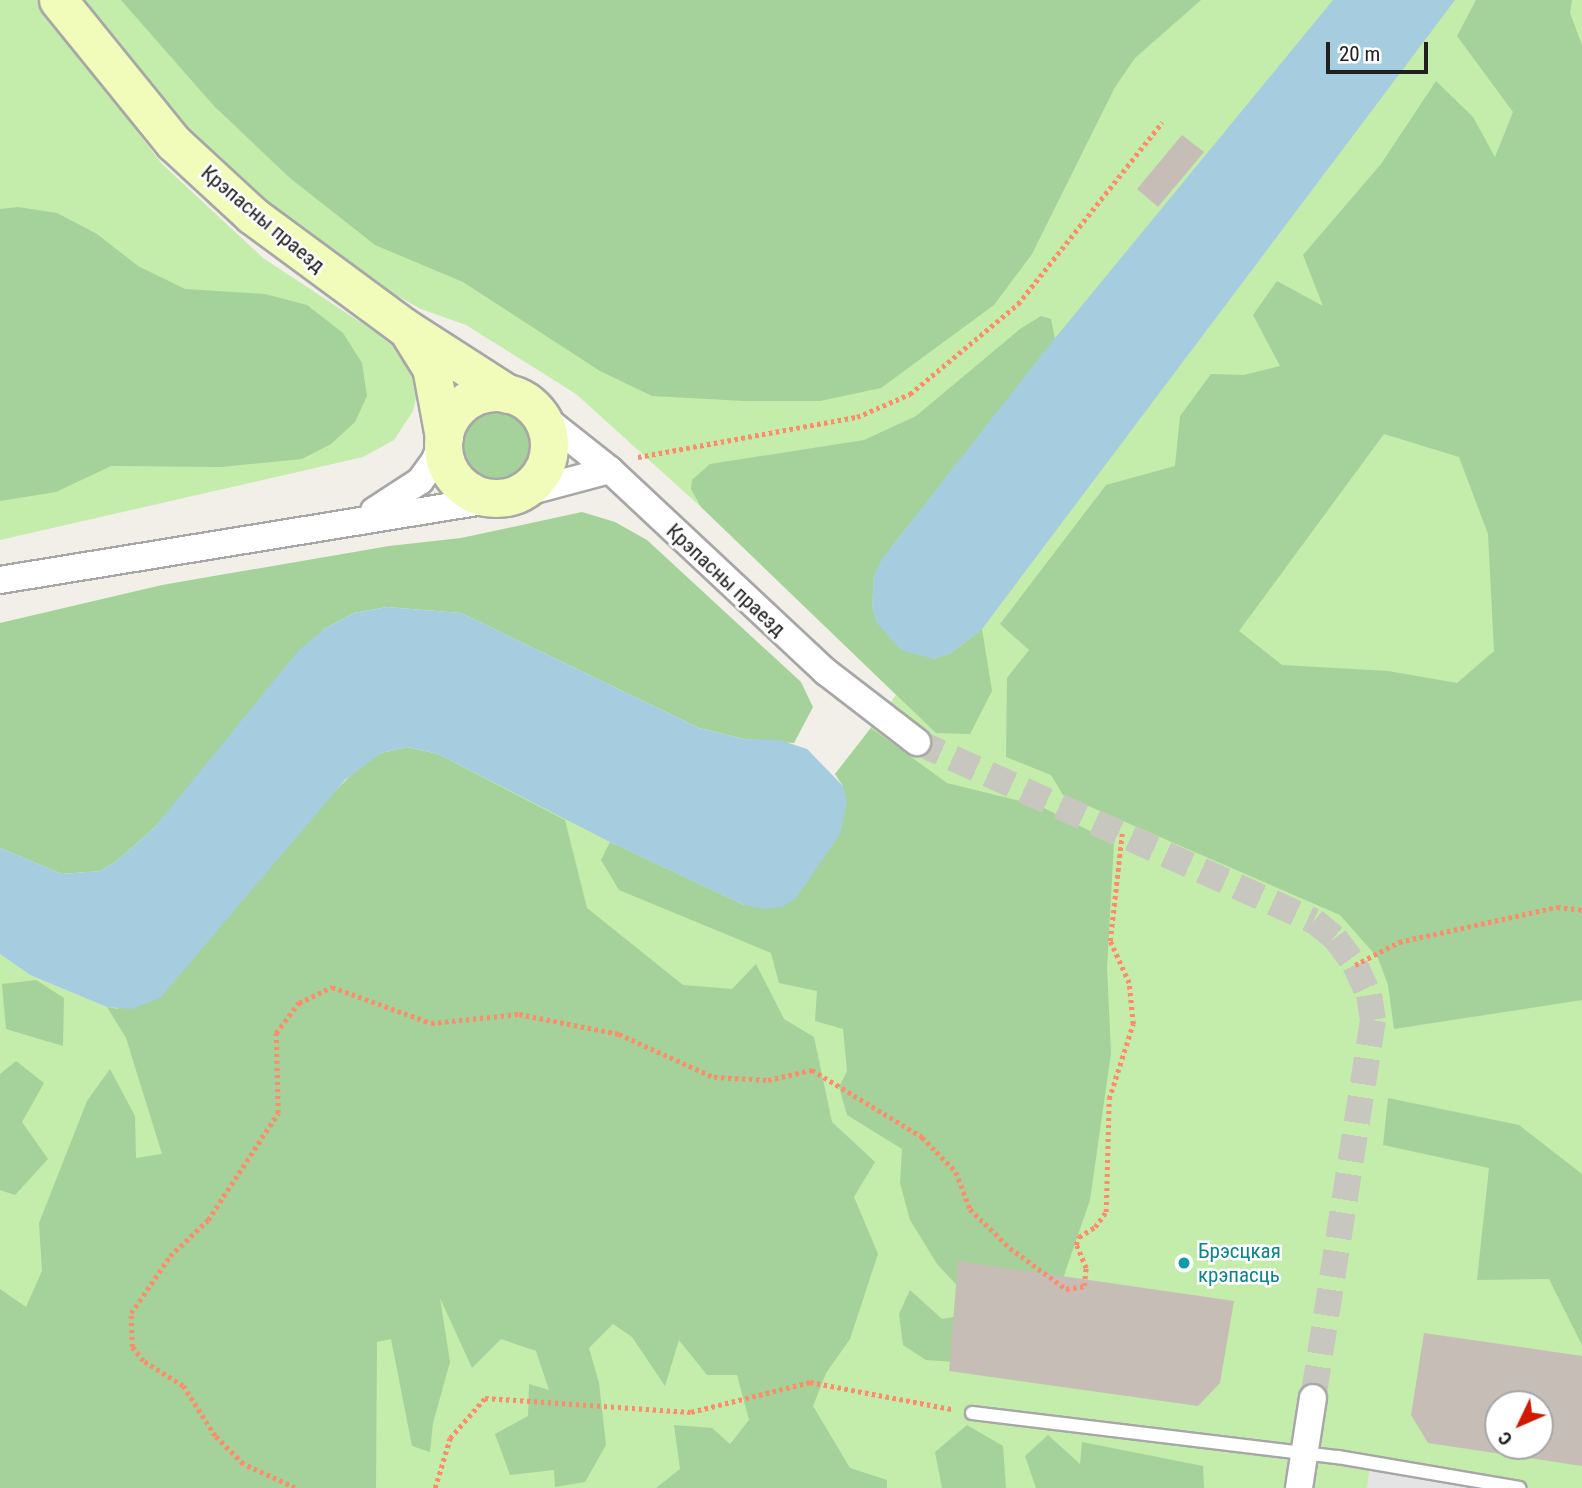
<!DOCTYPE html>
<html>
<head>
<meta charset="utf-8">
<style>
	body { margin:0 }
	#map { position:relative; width:1582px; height:1488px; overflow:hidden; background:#f1efe7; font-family:"Roboto Condensed",sans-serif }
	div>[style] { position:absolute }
	.grass>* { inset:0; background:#c4ecab }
	.forest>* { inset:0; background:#a4d29a }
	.round { border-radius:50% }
	.parking>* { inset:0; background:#e4e4e4 }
	.water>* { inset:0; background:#a6cce0 }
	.building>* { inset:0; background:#c6beb6 }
	.street-tunnel>* { height:26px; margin-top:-13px; transform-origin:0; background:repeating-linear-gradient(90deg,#c7c6bf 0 26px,transparent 0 39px) }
	.path>* { height:4.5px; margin-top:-2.25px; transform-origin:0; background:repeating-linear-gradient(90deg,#fe8b6a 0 3.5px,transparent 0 7px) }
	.roads { filter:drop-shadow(2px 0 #a7a7a7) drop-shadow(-2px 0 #a7a7a7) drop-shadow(0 2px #a7a7a7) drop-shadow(0 -2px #a7a7a7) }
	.lane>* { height:12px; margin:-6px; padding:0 6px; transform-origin:6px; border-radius:6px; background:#fff }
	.street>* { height:26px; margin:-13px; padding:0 13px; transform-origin:13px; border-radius:13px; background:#fff }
	.secondary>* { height:37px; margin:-18.5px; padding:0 18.5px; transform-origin:18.5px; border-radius:18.5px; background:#f1fcba }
	.secondary>.ring { margin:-18.5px; padding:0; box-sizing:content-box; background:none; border:37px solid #f1fcba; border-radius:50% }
	.dots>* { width:19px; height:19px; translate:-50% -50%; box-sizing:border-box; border:4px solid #fff; border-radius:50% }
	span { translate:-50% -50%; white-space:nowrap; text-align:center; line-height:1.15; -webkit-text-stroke:5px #fff; paint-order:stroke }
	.street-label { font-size:21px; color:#202020 }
	.culture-label { font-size:21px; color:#0d838f }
	.left { translate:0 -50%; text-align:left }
	.north { position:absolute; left:1484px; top:1390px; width:70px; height:70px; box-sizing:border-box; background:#fff; border:2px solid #a6a6a6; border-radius:50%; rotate:226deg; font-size:19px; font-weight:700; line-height:28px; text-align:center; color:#202020 }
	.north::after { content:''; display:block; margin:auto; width:24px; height:32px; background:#d11900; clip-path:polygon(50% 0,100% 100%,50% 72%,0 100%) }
	.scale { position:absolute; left:1326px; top:42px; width:102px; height:32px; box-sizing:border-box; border:4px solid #202020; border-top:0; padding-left:9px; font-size:21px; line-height:24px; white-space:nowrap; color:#202020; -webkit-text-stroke:5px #fff; paint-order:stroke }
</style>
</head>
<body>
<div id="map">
	<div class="grass">
		<i style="clip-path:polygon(0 0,37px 0,162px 164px,263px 258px,398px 347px,417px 376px,417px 394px,413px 411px,394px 440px,363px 457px,0 540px)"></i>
		<i style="clip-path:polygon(evenodd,79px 0,1582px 0,1582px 1488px,0 1488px,0 954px,30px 975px,107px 1007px,438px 754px,744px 905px,764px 909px,843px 786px,835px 774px,896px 695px,701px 507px,576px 394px,466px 325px,421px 309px,357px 273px,261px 198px,174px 116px,79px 0,1498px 1404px,1540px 1404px,1540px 1446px,1498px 1446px,1498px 1404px)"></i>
	</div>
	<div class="forest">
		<i style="clip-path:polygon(121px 0,1201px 0,1135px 58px,1115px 87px,1032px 254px,994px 305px,881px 388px,820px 401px,744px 401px,652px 396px,600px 371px,463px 282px,375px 245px,290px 178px,214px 106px)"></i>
		<i style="clip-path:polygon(evenodd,1476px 0,1572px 0,1570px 13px,1582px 45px,1582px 1000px,1394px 1029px,1388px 985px,1378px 958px,1340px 915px,1063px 795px,1051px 775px,1006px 757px,1007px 678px,1029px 650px,1000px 624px,1106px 485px,1175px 466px,1180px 416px,1211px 374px,1244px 375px,1280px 366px,1253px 315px,1277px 281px,1323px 306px,1303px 255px,1381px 164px,1436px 81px,1473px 117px,1495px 157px,1513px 112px,1457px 36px,1476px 0,1384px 434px,1459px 457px,1488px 534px,1494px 651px,1457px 683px,1388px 671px,1282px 665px,1239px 631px,1384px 434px)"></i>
		<i style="clip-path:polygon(18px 207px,57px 213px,97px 234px,138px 266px,185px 289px,265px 294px,307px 305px,343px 333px,362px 363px,367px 396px,355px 422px,331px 444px,302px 459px,221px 467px,111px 466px,56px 492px,0 501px,0 209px)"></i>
		<i style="clip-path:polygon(1041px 316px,1051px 319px,1055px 339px,893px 545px,874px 575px,872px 607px,877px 623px,934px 659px,951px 653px,982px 629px,992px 691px,970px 734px,936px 733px,701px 507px,691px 489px,692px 480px,710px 464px,864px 440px,916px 416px,1020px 329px)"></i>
		<i class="round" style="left:451px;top:401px;width:90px;height:90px"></i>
		<i style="clip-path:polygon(582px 512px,615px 522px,647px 540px,801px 682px,813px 707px,794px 743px,744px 739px,699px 728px,461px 613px,387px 607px,354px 613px,324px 629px,154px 828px,118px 860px,100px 871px,62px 874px,0 848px,0 623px,162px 585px,389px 546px,461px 538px)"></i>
		<i style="clip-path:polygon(871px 728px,947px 783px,1040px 806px,1114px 843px,1107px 968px,1111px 1053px,1090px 1200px,1060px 1287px,969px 1363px,926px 1360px,903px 1345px,899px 1314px,910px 1290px,942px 1319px,982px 1312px,937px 1264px,910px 1220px,900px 1183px,902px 1149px,847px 1115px,839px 1087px,847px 1071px,843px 1029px,815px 1021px,817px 991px,779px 983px,771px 953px,619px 890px,601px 860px,610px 842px,744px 905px,843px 786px,835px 774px)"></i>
		<i style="clip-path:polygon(407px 747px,438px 754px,565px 820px,587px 908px,683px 985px,732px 989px,756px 964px,784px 1019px,814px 1037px,832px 1122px,875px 1162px,854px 1197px,878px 1254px,850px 1339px,826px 1373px,813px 1406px,850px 1468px,887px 1480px,887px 1488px,656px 1488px,680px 1469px,674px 1425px,712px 1428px,730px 1444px,749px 1420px,737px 1375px,707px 1375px,679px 1340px,665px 1386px,632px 1337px,613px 1324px,589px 1348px,599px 1383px,606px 1445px,585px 1482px,555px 1487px,554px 1470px,510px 1475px,495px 1434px,528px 1416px,529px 1384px,549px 1390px,536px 1351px,501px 1339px,472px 1368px,440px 1298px,450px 1362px,433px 1423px,430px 1452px,412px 1446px,391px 1339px,377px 1342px,376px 1488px,0 1488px,0 1289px,26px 1307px,42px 1271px,39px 1223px,87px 1101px,110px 1069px,135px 1116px,136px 1158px,162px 1154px,126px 1038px,107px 1007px,118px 1009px,356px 770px,381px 753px)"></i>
		<i style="clip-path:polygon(36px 980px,64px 998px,63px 1046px,6px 1029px,2px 984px)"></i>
		<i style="clip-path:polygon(16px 1061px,44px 1083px,22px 1122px,48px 1159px,15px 1195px,0 1190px,0 1074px)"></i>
		<i style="clip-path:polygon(1388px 1098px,1519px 1125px,1582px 1174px,1582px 1345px,1549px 1279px,1477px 1280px,1489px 1168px,1383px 1145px)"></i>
		<i style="clip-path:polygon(967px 1425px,1003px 1446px,1006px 1488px,942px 1488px,935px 1452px)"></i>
		<i style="clip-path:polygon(1048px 1435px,1080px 1464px,1082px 1442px,1203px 1466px,1204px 1488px,1036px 1488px,1025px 1456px)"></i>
	</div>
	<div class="parking">
		<i style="clip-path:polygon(1370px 1463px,1519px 1488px,1367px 1488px)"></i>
	</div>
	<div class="water">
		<i style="clip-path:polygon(1333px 0,1455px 0,982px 629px,951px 653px,934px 659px,901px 650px,877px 623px,872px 607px,874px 575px,882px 559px,1047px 348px)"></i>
		<i style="clip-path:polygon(387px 607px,461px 613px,699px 728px,744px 739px,780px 740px,807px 749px,843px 786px,847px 802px,840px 834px,796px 898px,782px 907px,764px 909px,744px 905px,610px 842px,438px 754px,407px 747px,381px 753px,345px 780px,160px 998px,131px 1009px,107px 1007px,30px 975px,0 954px,0 848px,62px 874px,100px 871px,118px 860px,154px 828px,298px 651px,324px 629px,354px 613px)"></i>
	</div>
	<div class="building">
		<i style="clip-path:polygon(1182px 135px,1204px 152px,1158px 207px,1137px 189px)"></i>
		<i style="clip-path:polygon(958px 1261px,1234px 1301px,1220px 1383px,1198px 1406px,949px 1371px)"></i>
		<i style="clip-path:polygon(evenodd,1424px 1333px,1582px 1356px,1582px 1466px,1428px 1443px,1411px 1415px,1424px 1333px,1498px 1404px,1540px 1404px,1540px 1446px,1498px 1446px,1498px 1404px)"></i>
	</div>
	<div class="street-tunnel">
		<i style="left:917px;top:742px;width:435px;rotate:24.3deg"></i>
		<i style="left:1314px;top:921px;width:27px;rotate:39deg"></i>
		<i style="left:1335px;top:938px;width:34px;rotate:53deg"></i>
		<i style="left:1355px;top:965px;width:33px;rotate:65deg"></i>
		<i style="left:1369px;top:995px;width:25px;rotate:81deg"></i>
		<i style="left:1373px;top:1020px;width:383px;rotate:99deg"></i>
	</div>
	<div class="path">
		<i style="left:638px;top:457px;width:223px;rotate:-10.4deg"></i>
		<i style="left:857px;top:417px;width:58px;rotate:-23.5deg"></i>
		<i style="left:910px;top:394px;width:141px;rotate:-39.8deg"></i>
		<i style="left:1018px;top:304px;width:232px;rotate:-51.6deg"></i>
		<i style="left:1355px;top:965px;width:50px;rotate:-27.6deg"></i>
		<i style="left:1399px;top:942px;width:162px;rotate:-12.5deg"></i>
		<i style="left:1557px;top:907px;width:25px;rotate:7deg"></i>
		<i style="left:295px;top:1488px;width:57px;rotate:-155.2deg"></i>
		<i style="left:243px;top:1464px;width:40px;rotate:-135deg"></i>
		<i style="left:215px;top:1436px;width:59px;rotate:-122.6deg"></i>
		<i style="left:183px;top:1386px;width:47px;rotate:-148deg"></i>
		<i style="left:143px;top:1361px;width:18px;rotate:-128deg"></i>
		<i style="left:132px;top:1347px;width:34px;rotate:-92deg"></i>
		<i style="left:131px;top:1313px;width:69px;rotate:-55.6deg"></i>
		<i style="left:170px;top:1256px;width:52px;rotate:-43.5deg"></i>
		<i style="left:208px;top:1220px;width:128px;rotate:-56.8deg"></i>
		<i style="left:278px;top:1113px;width:80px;rotate:-91.4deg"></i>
		<i style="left:276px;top:1033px;width:38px;rotate:-53deg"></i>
		<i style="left:299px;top:1003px;width:37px;rotate:-26deg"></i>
		<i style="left:332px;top:987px;width:105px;rotate:20deg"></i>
		<i style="left:431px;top:1023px;width:88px;rotate:-5.8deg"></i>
		<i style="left:519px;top:1014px;width:102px;rotate:11.3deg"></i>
		<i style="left:619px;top:1034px;width:104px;rotate:24.4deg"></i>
		<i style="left:714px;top:1077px;width:54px;rotate:3.2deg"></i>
		<i style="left:768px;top:1080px;width:45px;rotate:-12.8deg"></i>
		<i style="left:812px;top:1070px;width:129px;rotate:31.3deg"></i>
		<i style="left:922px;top:1137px;width:49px;rotate:45.8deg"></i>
		<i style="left:956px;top:1172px;width:40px;rotate:69deg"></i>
		<i style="left:970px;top:1209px;width:56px;rotate:44.3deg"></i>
		<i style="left:1010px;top:1248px;width:69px;rotate:36.2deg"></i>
		<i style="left:1066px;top:1289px;width:18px;rotate:-9deg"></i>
		<i style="left:1084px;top:1286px;width:18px;rotate:-84deg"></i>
		<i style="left:1086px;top:1268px;width:25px;rotate:-113deg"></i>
		<i style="left:1076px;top:1245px;width:9px;rotate:-69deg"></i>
		<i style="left:1079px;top:1237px;width:19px;rotate:-32deg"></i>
		<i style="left:1095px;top:1227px;width:19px;rotate:-54deg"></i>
		<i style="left:1106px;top:1212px;width:113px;rotate:-88.5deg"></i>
		<i style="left:1109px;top:1099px;width:79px;rotate:-72.3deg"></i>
		<i style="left:1133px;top:1024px;width:41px;rotate:-95.6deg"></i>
		<i style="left:1129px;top:983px;width:46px;rotate:-114.3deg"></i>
		<i style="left:1110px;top:941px;width:108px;rotate:-83.6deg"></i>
		<i style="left:435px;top:1488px;width:52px;rotate:-73.3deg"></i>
		<i style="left:450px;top:1438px;width:53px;rotate:-48.8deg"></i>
		<i style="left:485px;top:1398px;width:206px;rotate:3.9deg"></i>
		<i style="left:691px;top:1412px;width:123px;rotate:-14.1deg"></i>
		<i style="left:810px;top:1382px;width:144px;rotate:10.8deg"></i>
	</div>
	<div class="roads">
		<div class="lane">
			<i style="left:972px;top:1413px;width:369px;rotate:6.9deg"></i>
			<i style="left:1338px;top:1457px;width:184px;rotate:9.7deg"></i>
		</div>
		<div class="street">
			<i style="left:538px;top:413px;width:92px;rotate:38.4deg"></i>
			<i style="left:610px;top:470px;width:296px;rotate:43.1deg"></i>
			<i style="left:826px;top:672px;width:115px;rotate:37.6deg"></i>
			<i style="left:516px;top:495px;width:97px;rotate:-14.9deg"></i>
			<i style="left:374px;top:511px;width:55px;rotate:-33.1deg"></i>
			<i style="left:420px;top:481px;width:26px;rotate:-54deg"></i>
			<i style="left:435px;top:460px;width:25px;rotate:-69deg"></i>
			<i style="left:0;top:580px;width:502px;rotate:-9.29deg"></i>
			<i style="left:1299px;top:1488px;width:91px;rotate:-81.2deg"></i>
		</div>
		<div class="secondary">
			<i style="left:58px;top:0;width:184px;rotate:51deg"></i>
			<i style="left:174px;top:143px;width:106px;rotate:42.7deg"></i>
			<i style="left:252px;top:215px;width:189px;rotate:36.4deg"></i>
			<i style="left:404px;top:327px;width:124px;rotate:32.8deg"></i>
			<i style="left:410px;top:334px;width:39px;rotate:58deg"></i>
			<i style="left:431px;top:367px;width:71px;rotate:79.5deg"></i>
			<i class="ring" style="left:443px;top:392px;width:69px;height:69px"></i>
		</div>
	</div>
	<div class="dots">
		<i style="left:1184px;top:1263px;background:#0f9aa8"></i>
	</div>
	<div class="street-label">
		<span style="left:263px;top:219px;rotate:40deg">Крэпасны праезд</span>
		<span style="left:726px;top:580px;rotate:43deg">Крэпасны праезд</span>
	</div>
	<div class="culture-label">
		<span class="left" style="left:1198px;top:1263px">Брэсцкая<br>крэпасць</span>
	</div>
	<div class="north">С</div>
	<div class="scale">20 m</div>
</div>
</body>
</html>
